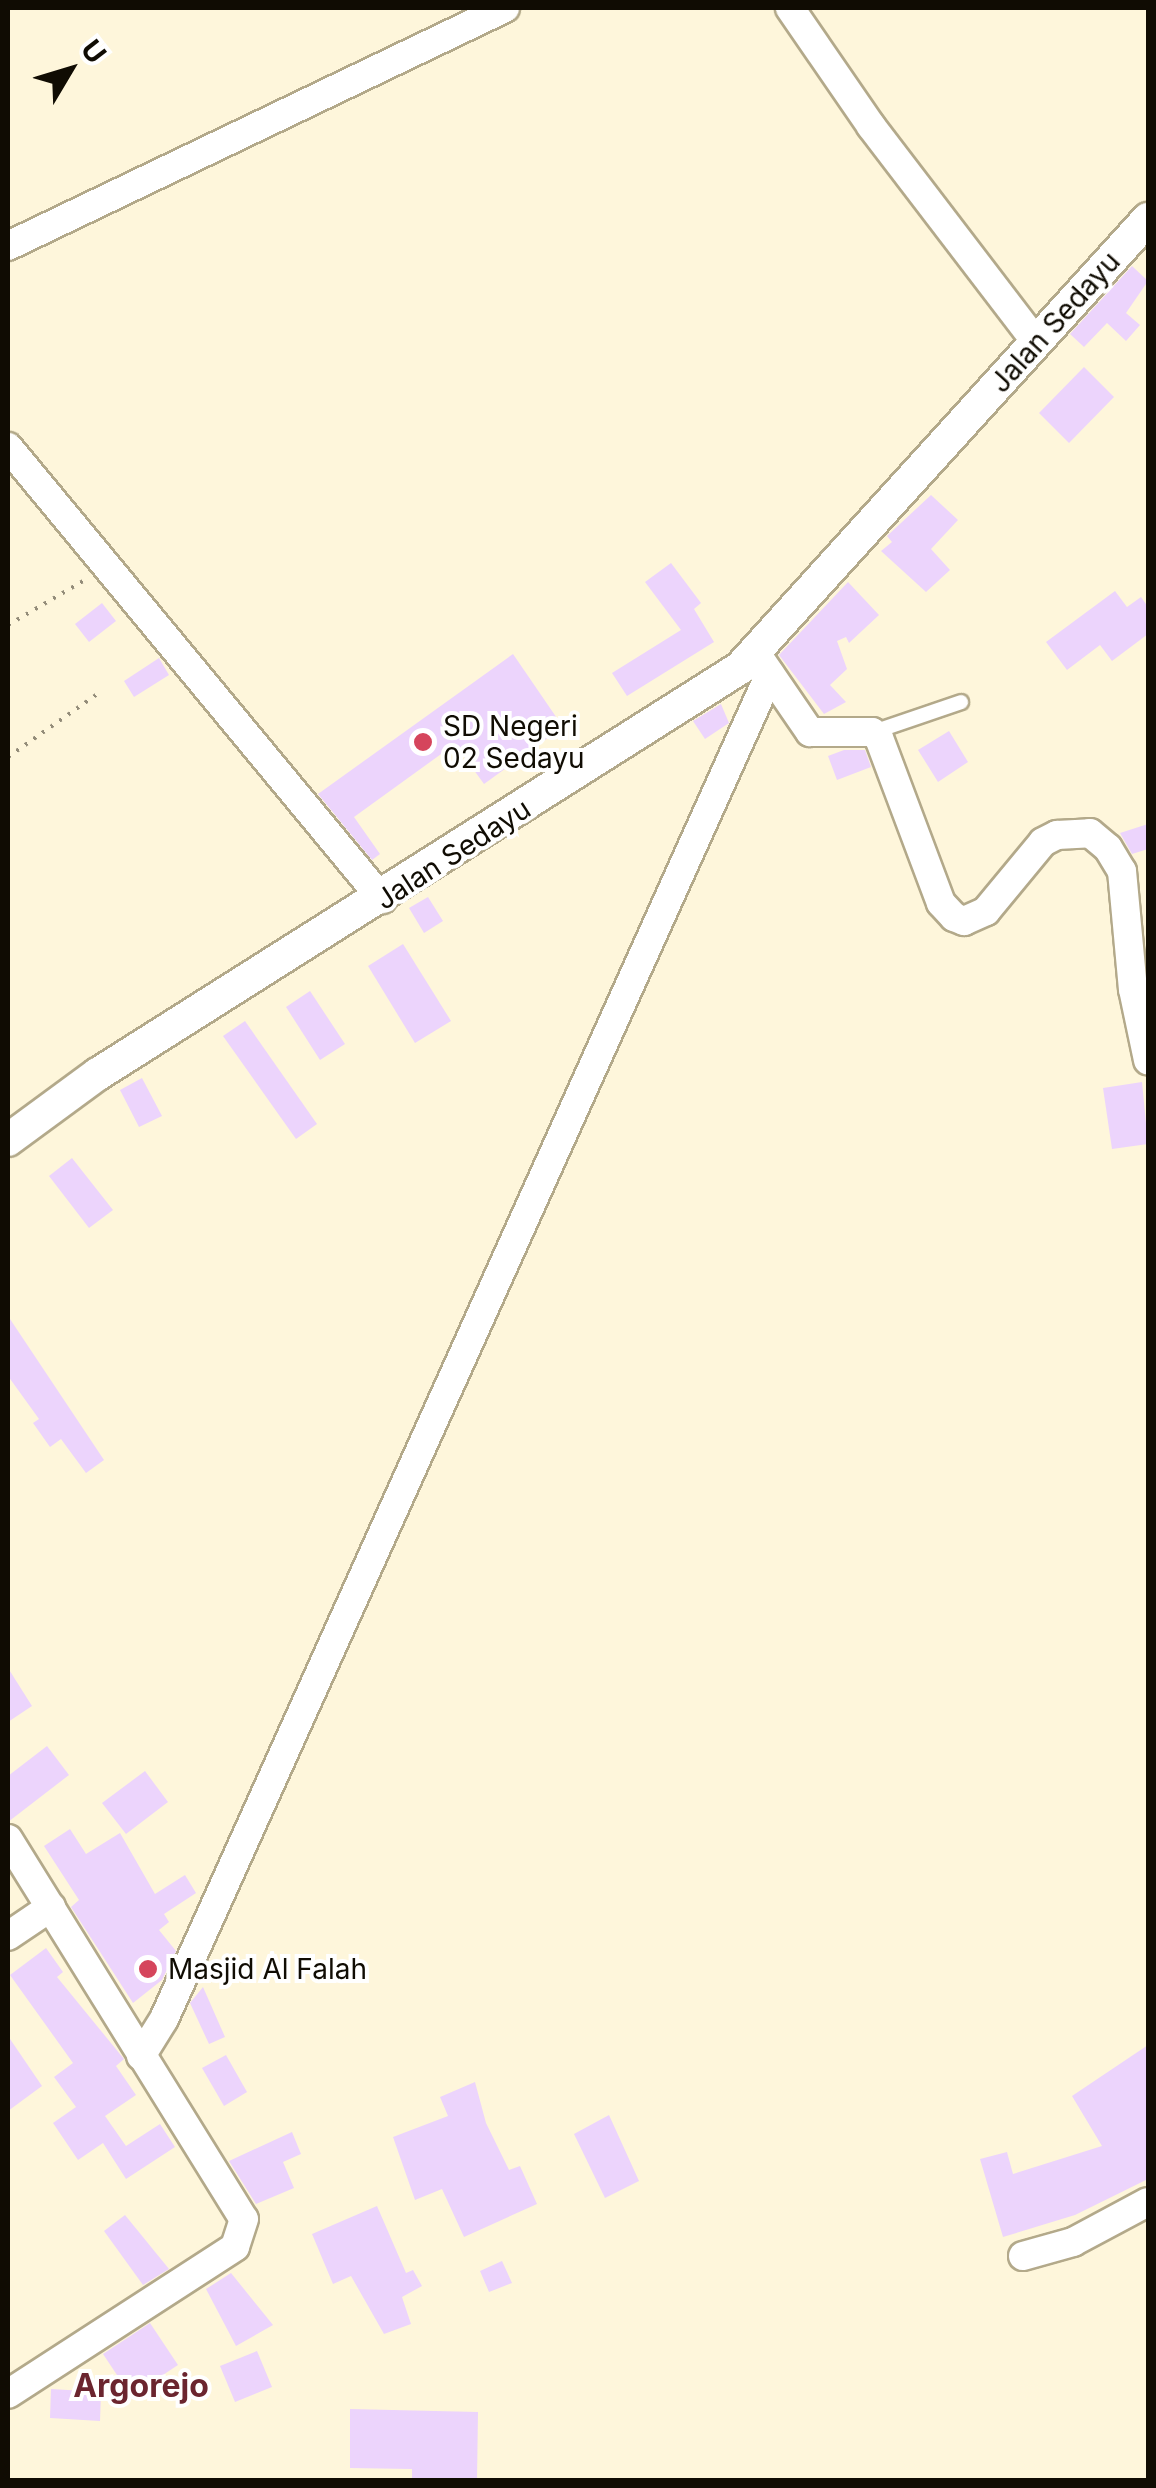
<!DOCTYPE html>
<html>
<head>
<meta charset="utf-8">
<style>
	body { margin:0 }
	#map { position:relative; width:1156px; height:2488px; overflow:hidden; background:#fef6db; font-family:Inter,sans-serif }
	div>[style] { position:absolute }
	.building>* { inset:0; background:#ecd4fc }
	.path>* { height:4px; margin-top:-2px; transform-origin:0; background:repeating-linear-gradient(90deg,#938c79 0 2.5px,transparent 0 10.5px) }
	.roads { filter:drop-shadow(2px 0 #b3a98a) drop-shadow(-2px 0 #b3a98a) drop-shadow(0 2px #b3a98a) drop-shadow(0 -2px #b3a98a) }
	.service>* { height:14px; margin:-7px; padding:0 7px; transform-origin:7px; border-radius:7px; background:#fff }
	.minor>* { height:28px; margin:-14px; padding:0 14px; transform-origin:14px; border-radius:14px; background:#fff }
	.tertiary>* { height:32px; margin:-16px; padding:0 16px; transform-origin:16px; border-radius:16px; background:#fff }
	.dots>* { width:28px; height:28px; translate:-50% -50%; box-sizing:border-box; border:5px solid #fff; border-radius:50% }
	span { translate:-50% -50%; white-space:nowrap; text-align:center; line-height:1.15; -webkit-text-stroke:8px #fff; paint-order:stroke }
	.street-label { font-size:28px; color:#100c03 }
	.poi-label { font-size:28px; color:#100c03 }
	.left { translate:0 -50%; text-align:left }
	.quarter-label { font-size:32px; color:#6b252f; font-weight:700 }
	.frame { position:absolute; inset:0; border:10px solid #100c03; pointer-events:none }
	.north { position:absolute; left:20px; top:20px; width:100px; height:100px; -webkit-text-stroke:8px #fff; paint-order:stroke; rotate:52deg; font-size:28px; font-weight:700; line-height:40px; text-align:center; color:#100c03 }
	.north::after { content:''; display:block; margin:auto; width:35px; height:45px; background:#100c03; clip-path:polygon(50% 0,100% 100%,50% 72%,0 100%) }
</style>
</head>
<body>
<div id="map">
	<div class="building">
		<i style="clip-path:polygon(1132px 266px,1148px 281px,1126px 313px,1140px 325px,1126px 341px,1107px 323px,1084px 347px,1070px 334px)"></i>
		<i style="clip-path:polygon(1084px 367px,1114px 397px,1069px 443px,1039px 413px)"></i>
		<i style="clip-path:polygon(931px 495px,958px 520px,931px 549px,950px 570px,926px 592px,881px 551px,892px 542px,887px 536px)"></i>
		<i style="clip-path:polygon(671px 563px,701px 603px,694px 609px,714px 642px,627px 696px,612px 673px,681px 630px,645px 582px)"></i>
		<i style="clip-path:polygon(848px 582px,879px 615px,849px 643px,846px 637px,837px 641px,847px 669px,830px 685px,846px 702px,824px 714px,779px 655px)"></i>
		<i style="clip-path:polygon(1115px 591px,1127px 607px,1141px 597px,1148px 607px,1148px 634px,1112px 661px,1100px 645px,1067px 670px,1046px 642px)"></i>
		<i style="clip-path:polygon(102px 603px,116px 621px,89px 642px,75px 624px)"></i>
		<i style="clip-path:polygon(513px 654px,563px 727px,484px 784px,455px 744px,354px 817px,380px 854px,372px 860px,318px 794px)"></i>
		<i style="clip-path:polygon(159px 658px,169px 675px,134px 697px,124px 681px)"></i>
		<i style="clip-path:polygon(721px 704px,729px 723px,705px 739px,693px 721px)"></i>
		<i style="clip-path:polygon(949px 731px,968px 762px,938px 782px,918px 750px)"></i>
		<i style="clip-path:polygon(844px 750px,865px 750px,871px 767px,837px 780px,828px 756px)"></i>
		<i style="clip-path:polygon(1148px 824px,1148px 849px,1132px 854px,1120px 833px)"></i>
		<i style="clip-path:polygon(428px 897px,443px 921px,424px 933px,409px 908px)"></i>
		<i style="clip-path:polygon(403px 944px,451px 1021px,415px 1043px,368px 966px)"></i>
		<i style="clip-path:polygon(310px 991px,345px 1044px,320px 1060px,286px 1007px)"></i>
		<i style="clip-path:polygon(245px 1021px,317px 1124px,296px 1139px,223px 1036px)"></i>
		<i style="clip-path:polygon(142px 1078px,162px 1116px,139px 1127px,120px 1090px)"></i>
		<i style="clip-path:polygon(1142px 1082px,1148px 1144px,1112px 1149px,1103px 1088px)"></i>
		<i style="clip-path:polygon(72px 1158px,113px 1210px,89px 1228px,49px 1176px)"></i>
		<i style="clip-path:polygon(8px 1316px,104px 1460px,86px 1473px,61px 1439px,50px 1447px,33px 1423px,39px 1419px,8px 1376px)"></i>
		<i style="clip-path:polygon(8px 1668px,32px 1706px,8px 1722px)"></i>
		<i style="clip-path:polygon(47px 1746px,69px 1775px,8px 1822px,8px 1776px)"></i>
		<i style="clip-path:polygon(145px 1771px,168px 1802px,126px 1834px,102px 1803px)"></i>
		<i style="clip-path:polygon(70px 1829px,86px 1854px,120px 1833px,155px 1894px,185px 1875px,196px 1893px,164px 1914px,169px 1922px,159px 1930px,176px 1951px,162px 1980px,133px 2003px,71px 1907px,79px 1900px,44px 1846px)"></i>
		<i style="clip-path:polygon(46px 1948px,63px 1972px,57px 1977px,124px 2059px,116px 2066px,136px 2095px,105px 2116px,126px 2146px,160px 2124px,175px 2147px,126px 2179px,103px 2143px,78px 2160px,53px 2123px,76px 2107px,54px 2077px,73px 2063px,10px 1975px)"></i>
		<i style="clip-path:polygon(203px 1987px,225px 2037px,209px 2044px,190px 2003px)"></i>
		<i style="clip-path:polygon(8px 2036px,42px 2086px,8px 2111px)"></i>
		<i style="clip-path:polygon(1148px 2045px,1148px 2179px,1075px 2215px,1003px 2237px,980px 2159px,1007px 2152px,1013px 2174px,1102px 2146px,1072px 2096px)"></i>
		<i style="clip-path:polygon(226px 2055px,247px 2092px,224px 2106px,202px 2068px)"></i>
		<i style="clip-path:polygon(475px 2082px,486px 2123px,509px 2170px,520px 2166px,537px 2204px,464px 2237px,442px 2189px,415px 2200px,393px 2137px,448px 2116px,440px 2097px)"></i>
		<i style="clip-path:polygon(609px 2115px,639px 2181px,605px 2198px,574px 2134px)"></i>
		<i style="clip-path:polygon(292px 2132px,301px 2154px,283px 2162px,294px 2188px,256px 2204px,229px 2161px)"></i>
		<i style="clip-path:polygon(377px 2206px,406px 2273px,413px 2270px,422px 2286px,402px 2297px,411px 2324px,384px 2334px,351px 2276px,333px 2284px,312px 2234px)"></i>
		<i style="clip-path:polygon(125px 2215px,169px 2269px,143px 2285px,104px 2231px)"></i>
		<i style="clip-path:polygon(502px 2261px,512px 2283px,489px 2292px,480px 2271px)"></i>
		<i style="clip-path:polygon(231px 2273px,273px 2325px,236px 2346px,206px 2289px)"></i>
		<i style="clip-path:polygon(150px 2323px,178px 2365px,131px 2396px,103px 2354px)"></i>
		<i style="clip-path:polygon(257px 2351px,272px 2387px,235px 2402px,220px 2366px)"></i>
		<i style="clip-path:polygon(51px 2389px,101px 2392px,100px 2421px,50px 2418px)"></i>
		<i style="clip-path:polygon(350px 2409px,478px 2412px,477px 2480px,412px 2480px,412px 2469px,350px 2468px)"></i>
	</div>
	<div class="path">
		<i style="left:8px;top:625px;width:89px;rotate:-30.3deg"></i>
		<i style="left:8px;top:757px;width:113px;rotate:-35.2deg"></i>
	</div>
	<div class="roads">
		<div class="service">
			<i style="left:873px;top:732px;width:93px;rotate:-18.8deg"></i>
		</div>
		<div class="minor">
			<i style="left:790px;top:8px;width:143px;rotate:55.5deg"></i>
			<i style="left:871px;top:126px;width:272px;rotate:52.6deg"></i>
			<i style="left:8px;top:246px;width:551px;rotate:-25.59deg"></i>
			<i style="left:8px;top:447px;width:587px;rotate:50.39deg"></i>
			<i style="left:762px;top:662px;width:85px;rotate:55.6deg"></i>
			<i style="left:810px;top:732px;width:62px"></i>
			<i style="left:872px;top:732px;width:9px;rotate:41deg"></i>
			<i style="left:879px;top:738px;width:176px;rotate:69.4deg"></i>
			<i style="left:941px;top:903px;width:19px;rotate:47deg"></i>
			<i style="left:954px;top:917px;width:11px;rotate:22deg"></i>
			<i style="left:964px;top:921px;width:24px;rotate:-24deg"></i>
			<i style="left:986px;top:911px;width:89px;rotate:-50.4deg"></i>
			<i style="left:1043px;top:842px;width:16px;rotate:-27deg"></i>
			<i style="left:1057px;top:835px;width:33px;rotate:-3deg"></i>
			<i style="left:1090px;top:833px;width:23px;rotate:40deg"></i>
			<i style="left:1108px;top:848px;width:27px;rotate:59deg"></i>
			<i style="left:1122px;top:871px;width:119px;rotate:84.7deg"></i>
			<i style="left:1133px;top:989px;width:73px;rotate:78.1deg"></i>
			<i style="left:8px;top:1839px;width:447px;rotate:58.2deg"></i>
			<i style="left:244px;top:2219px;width:29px;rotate:108deg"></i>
			<i style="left:235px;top:2247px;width:270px;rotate:147.1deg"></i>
			<i style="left:8px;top:1936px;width:52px;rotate:-34deg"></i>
			<i style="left:141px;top:2056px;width:44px;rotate:-58.1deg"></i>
			<i style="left:164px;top:2019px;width:1475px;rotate:-65.75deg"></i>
			<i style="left:1023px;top:2256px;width:52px;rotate:-15.6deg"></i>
			<i style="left:1073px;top:2242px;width:85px;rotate:-28.1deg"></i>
		</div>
		<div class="tertiary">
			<i style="left:8px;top:1140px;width:112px;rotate:-36.3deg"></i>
			<i style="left:98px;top:1074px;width:760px;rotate:-32.31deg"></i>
			<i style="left:740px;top:668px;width:607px;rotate:-47.74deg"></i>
		</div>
	</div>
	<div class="dots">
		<i style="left:423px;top:742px;background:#d5455c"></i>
		<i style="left:148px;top:1969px;background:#d5455c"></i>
	</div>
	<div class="street-label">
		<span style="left:1055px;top:322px;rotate:-48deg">Jalan Sedayu</span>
		<span style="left:453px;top:854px;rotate:-33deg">Jalan Sedayu</span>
	</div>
	<div class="poi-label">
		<span class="left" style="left:443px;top:742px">SD Negeri<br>02 Sedayu</span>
		<span class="left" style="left:168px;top:1969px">Masjid Al Falah</span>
	</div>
	<div class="quarter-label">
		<span style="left:141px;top:2386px">Argorejo</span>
	</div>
	<div class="frame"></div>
	<div class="north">U</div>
</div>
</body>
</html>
